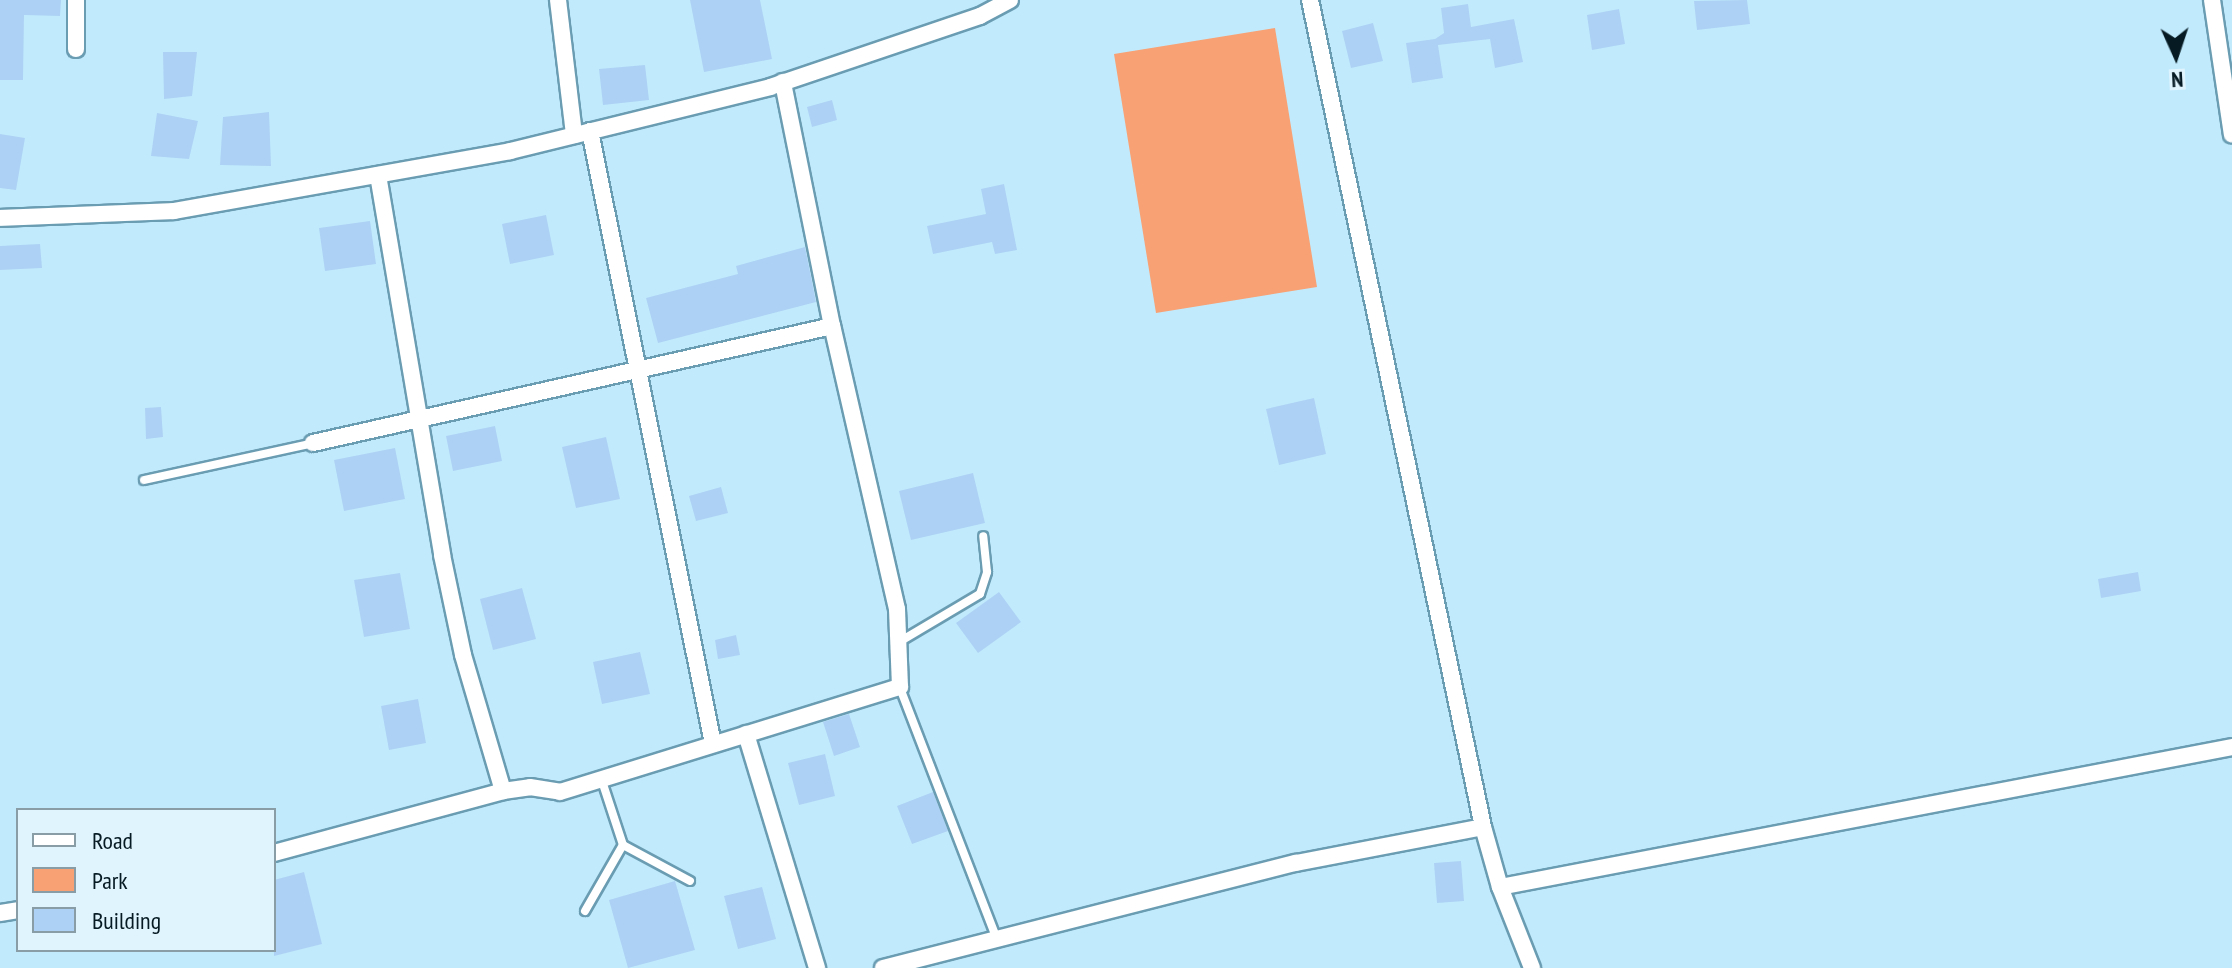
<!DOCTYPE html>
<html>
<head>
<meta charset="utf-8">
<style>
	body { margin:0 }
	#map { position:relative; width:2232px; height:968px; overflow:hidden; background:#c1ebfd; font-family:"PT Sans Narrow",sans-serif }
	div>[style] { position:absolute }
	.green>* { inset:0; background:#f8a174 }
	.building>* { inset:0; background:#add1f4 }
	.roads { filter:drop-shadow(2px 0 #6a9cb2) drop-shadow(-2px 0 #6a9cb2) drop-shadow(0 2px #6a9cb2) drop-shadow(0 -2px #6a9cb2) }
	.lane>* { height:8px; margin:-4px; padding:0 4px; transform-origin:4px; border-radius:4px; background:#fff }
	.street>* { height:16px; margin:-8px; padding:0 8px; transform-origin:8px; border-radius:8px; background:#fff }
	span { translate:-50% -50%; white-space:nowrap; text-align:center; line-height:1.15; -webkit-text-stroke:7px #e0f4fe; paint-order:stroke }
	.legend { position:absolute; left:16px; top:808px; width:260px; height:144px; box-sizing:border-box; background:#e0f4fe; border:2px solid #899da6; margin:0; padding:10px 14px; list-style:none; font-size:24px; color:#061a23 }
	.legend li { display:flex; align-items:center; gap:16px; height:40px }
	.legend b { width:40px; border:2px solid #899da6 }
	.north { position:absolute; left:2136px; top:16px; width:80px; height:80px; -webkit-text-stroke:6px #e0f4fe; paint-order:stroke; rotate:177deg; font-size:22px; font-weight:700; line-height:32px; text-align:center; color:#061a23 }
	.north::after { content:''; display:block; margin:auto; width:28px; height:36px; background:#061a23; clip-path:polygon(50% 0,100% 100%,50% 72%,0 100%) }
</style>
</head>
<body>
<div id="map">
	<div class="green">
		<i style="clip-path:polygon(1275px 28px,1317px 287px,1156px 313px,1114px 54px)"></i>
	</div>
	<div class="building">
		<i style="clip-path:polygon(0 0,61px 0,60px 16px,24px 15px,23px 80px,0 80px)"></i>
		<i style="clip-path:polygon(690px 0,760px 0,772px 59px,704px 72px)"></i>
		<i style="clip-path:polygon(1747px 0,1750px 24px,1697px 30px,1694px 1px)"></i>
		<i style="clip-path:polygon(1468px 4px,1471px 27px,1514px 19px,1523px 62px,1495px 68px,1490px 39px,1438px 45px,1443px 78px,1412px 83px,1406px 43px,1435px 39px,1444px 33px,1441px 8px)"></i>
		<i style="clip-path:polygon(1619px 9px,1625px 44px,1592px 50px,1587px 15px)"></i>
		<i style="clip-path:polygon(1373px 23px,1383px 61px,1351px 68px,1342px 31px)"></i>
		<i style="clip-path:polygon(163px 52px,197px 52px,192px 96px,164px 99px)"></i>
		<i style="clip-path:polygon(645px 65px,649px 100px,603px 105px,599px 69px)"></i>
		<i style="clip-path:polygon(832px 100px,837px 120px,812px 127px,807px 107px)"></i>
		<i style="clip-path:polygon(269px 112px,271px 166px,220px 165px,223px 117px)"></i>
		<i style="clip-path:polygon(157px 113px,198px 121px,189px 159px,151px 156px)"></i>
		<i style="clip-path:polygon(0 134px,25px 138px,16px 190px,0 188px)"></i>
		<i style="clip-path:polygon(1004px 184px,1017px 250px,995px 254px,992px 242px,933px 254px,927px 226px,986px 214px,981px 189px)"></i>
		<i style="clip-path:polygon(546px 215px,554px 255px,510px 264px,502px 224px)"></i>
		<i style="clip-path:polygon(370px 221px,376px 264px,325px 271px,319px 228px)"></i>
		<i style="clip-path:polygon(40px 244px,42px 268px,0 270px,0 246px)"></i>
		<i style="clip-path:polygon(805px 247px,816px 302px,658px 343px,646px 298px,738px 274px,736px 266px)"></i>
		<i style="clip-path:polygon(1314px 398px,1326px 454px,1279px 465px,1266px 409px)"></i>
		<i style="clip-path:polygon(161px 407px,163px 437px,146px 439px,145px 408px)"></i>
		<i style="clip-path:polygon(495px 426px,502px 461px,453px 471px,446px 436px)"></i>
		<i style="clip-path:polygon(606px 437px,620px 499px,576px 508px,562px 447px)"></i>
		<i style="clip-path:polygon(395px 448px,405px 499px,344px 511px,334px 460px)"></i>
		<i style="clip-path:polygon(973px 473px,985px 523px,911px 540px,899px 491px)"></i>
		<i style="clip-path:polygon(721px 487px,728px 513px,696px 521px,689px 496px)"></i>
		<i style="clip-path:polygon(2138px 572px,2141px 591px,2101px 598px,2098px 579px)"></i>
		<i style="clip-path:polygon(400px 573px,410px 629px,364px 637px,354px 580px)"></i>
		<i style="clip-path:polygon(522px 588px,536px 639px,493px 650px,480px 599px)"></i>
		<i style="clip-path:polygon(999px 592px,1021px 622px,978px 653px,956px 623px)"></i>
		<i style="clip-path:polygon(736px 635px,740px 655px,718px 659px,715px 640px)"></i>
		<i style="clip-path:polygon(640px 652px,650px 694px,602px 704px,593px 662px)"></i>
		<i style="clip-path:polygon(418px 699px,426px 743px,389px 750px,381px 706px)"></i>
		<i style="clip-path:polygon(849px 714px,860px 747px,834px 756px,823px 722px)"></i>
		<i style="clip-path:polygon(825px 754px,835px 796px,799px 805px,788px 763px)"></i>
		<i style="clip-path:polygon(933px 792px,948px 831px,912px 844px,897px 806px)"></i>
		<i style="clip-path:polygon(1461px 861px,1464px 901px,1437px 903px,1434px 863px)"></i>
		<i style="clip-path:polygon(304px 872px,322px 944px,274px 956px,274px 880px)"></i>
		<i style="clip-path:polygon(675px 881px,695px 950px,628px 968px,609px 900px)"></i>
		<i style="clip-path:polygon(762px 887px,776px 939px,738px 949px,724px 896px)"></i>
	</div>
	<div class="roads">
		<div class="lane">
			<i style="left:144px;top:480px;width:173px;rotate:-12.3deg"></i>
			<i style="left:899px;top:642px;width:94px;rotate:-30.7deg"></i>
			<i style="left:980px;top:594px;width:23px;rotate:-72deg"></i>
			<i style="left:987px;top:572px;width:36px;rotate:-96deg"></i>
			<i style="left:900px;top:688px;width:269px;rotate:68.9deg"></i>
			<i style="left:602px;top:781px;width:67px;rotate:71.8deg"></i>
			<i style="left:623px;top:845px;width:76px;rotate:28.2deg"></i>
			<i style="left:585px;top:911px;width:76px;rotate:-60.1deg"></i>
		</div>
		<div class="street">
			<i style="left:558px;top:0;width:136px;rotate:83.2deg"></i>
			<i style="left:1310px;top:0;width:845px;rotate:78.18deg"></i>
			<i style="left:1483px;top:827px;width:62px;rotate:74.2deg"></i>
			<i style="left:1500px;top:887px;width:745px;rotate:-10.83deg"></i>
			<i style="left:2212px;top:0;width:136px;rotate:81.6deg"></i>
			<i style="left:76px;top:49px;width:49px;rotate:-90deg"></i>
			<i style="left:590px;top:131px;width:625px;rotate:78.65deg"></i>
			<i style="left:378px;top:175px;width:385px;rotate:80.4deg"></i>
			<i style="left:442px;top:555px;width:102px;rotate:78.1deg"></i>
			<i style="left:463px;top:655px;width:142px;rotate:73.6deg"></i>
			<i style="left:0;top:218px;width:174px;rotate:-2.3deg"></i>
			<i style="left:174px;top:211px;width:341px;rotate:-10.1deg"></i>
			<i style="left:510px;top:151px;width:268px;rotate:-13.8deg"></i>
			<i style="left:770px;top:87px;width:222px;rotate:-18.7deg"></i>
			<i style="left:980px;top:16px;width:34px;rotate:-28deg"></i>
			<i style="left:313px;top:443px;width:532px;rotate:-12.7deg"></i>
			<i style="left:746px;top:734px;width:245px;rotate:73.1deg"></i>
			<i style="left:274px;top:853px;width:237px;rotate:-15.1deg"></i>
			<i style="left:503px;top:791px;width:27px;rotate:-8deg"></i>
			<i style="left:530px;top:787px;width:30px;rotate:9deg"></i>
			<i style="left:560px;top:792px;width:356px;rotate:-17.2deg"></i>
			<i style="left:900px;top:687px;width:78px;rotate:-92.2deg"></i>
			<i style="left:897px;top:609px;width:290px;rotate:-102.9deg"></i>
			<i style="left:832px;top:326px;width:249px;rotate:-101.4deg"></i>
			<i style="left:1500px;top:887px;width:87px;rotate:68.4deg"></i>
			<i style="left:0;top:913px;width:18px;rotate:-9deg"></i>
			<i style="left:883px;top:968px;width:426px;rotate:-14.3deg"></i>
			<i style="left:1296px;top:863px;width:190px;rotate:-10.9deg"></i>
		</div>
	</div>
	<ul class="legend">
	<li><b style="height:10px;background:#fff"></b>Road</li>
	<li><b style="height:22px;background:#f8a174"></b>Park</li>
	<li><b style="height:22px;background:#add1f4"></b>Building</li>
	</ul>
	<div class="north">N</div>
</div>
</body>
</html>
